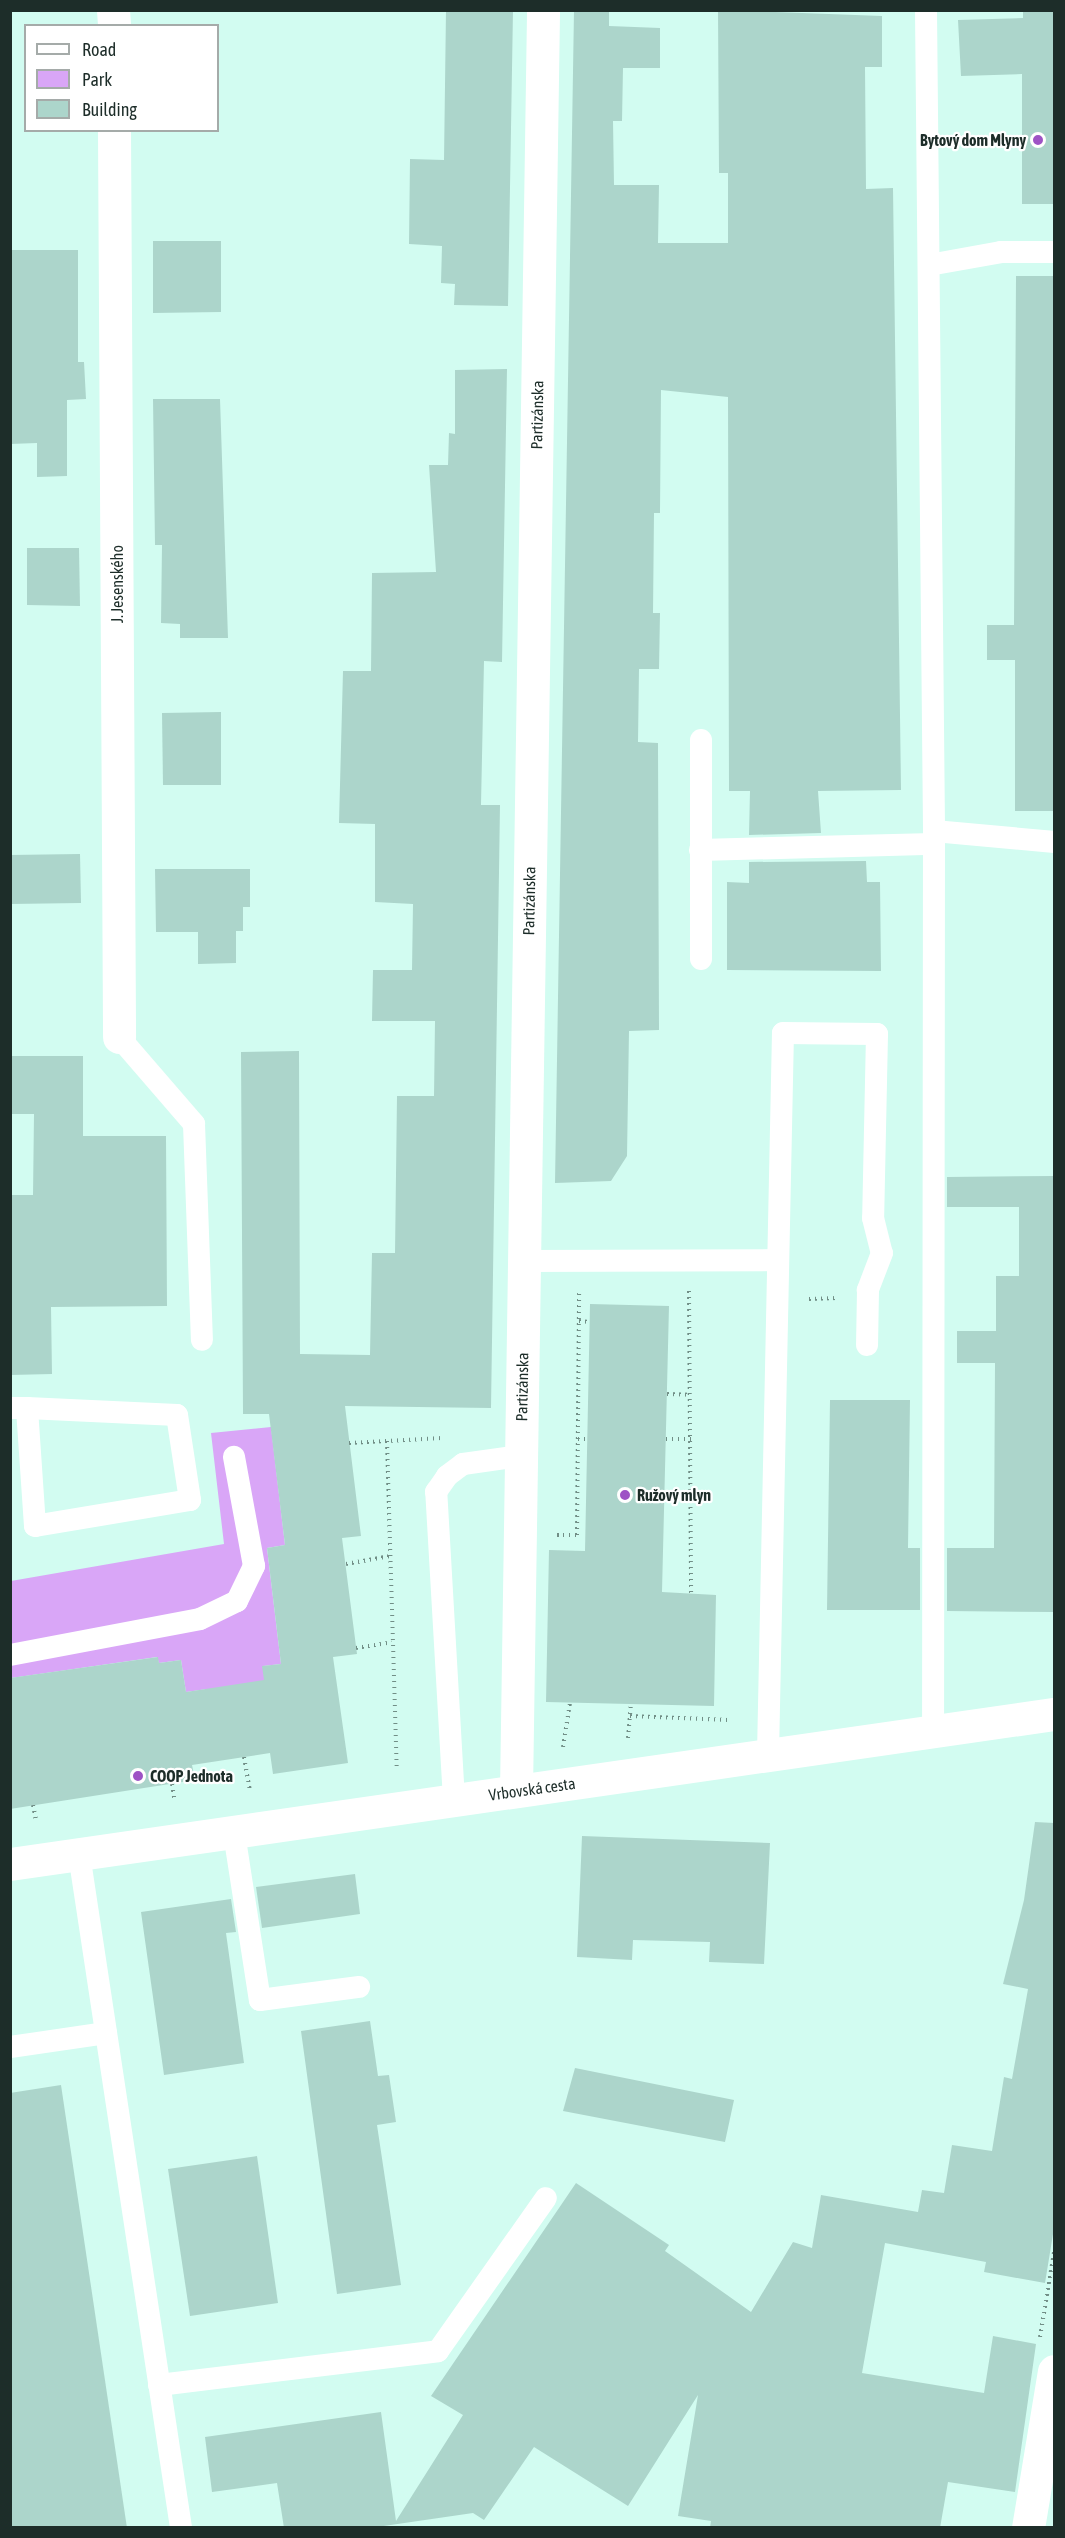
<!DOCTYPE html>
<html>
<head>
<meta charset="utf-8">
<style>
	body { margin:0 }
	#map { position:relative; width:1065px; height:2538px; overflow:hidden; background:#d2fcf1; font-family:"Asap Condensed",sans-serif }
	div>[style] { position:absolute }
	.green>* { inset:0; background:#d9a6f7 }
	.building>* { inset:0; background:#acd5cb }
	.path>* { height:4px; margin-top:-2px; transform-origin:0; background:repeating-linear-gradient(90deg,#718e86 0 1.5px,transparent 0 6px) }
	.lane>* { height:22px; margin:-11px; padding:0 11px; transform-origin:11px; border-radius:11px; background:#fff }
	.street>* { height:33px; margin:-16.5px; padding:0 16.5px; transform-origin:16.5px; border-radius:16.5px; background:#fff }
	.dots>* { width:16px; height:16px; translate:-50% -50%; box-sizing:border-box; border:3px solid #fff; border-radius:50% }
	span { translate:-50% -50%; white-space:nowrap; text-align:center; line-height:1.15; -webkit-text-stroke:4.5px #fff; paint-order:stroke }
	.poi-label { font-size:16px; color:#1d2d29; font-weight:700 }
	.right { translate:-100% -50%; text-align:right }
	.left { translate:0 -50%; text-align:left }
	.street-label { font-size:16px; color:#1d2d29 }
	.frame { position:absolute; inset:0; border:12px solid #1d2d29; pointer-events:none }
	.legend { position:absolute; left:24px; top:24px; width:195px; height:108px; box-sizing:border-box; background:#fff; border:2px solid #a5aba9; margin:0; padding:8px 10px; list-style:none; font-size:18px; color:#1d2d29 }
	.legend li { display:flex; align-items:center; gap:12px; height:30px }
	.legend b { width:30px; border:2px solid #a5aba9 }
</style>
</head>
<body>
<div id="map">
	<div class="green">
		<i style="clip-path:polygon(271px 1427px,285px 1545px,267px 1548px,281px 1664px,263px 1666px,266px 1688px,209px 1696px,207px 1689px,186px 1692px,181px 1660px,159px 1663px,157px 1657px,11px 1678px,11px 1581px,224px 1544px,211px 1433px)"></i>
	</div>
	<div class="building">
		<i style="clip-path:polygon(446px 10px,513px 10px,508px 306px,454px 305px,455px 284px,441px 283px,442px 246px,409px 244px,410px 159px,444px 160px)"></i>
		<i style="clip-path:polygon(574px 10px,609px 10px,609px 26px,660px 28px,660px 68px,623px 68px,622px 121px,613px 121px,614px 185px,659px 185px,658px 243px,728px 243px,728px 173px,719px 173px,718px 10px,882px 16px,882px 67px,865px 67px,866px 189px,893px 188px,901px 790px,818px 791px,821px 833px,749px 835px,750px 791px,729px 791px,728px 397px,661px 390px,660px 513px,654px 513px,653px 613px,660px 613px,659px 669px,639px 669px,638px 742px,658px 743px,659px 1030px,629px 1031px,627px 1156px,611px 1181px,555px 1183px)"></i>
		<i style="clip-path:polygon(1023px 10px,1054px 10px,1054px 204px,1022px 204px,1022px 74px,961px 76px,958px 20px,1023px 18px)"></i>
		<i style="clip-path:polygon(153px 241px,221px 241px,221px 312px,153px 313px)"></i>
		<i style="clip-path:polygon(10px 250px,78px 250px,78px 362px,84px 362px,86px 399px,67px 400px,67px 476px,37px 477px,37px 443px,10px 444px)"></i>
		<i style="clip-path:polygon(1016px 276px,1054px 276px,1054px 811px,1015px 811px,1015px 660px,987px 660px,987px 625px,1014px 625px)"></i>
		<i style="clip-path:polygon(507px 369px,502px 662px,484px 661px,481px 805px,500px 805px,491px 1408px,345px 1406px,361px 1536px,342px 1538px,357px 1654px,333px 1657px,348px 1763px,273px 1774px,270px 1753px,192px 1765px,195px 1780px,10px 1809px,10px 1678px,158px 1657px,159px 1663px,181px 1660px,186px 1692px,264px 1680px,262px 1666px,281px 1664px,267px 1548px,285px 1545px,269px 1414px,243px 1414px,241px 1052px,299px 1051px,300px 1354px,370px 1355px,372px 1253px,395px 1253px,397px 1096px,434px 1096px,435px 1021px,372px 1021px,373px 970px,412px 970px,413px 904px,375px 902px,375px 824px,339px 823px,343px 671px,371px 671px,372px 573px,436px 572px,429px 465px,448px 465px,449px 433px,455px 434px,455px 370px)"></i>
		<i style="clip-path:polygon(153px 399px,220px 399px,228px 638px,180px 638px,180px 624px,161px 623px,162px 545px,155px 545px)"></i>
		<i style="clip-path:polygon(27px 548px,79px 548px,80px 606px,27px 605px)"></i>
		<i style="clip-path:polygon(221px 712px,221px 785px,163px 785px,162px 713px)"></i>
		<i style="clip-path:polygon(80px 854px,81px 903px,10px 904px,10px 855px)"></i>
		<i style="clip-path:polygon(866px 861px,867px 882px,880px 882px,881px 971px,727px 970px,727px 882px,749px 883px,749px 862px)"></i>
		<i style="clip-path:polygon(155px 869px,250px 869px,250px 907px,243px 907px,243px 931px,236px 931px,236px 963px,198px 964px,198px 932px,156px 932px)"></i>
		<i style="clip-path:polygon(12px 1056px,83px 1056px,83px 1136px,166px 1136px,167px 1306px,51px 1307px,52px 1374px,10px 1375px,10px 1195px,33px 1195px,34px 1114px,11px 1114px)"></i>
		<i style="clip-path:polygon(1054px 1176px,1054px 1612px,947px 1611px,947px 1548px,994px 1548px,995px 1363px,957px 1363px,957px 1331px,996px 1331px,996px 1276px,1019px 1276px,1019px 1207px,947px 1207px,947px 1177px)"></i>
		<i style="clip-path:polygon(590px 1304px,669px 1306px,662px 1592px,716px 1595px,714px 1706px,546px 1702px,549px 1550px,585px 1551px)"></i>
		<i style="clip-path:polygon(830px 1400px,910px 1400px,908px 1548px,920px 1548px,920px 1610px,827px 1610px)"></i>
		<i style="clip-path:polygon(1035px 1822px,1054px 1823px,1054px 2228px,1045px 2283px,984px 2272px,986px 2262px,885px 2243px,862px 2373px,984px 2393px,993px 2336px,1036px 2344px,1015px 2492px,948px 2482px,940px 2528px,710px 2528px,711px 2521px,678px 2516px,698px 2395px,628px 2506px,534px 2447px,484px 2520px,473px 2513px,370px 2528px,284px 2528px,277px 2483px,212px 2492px,205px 2437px,381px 2412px,396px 2521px,463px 2415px,431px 2396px,576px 2183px,669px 2245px,665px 2251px,751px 2312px,793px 2242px,812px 2248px,821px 2195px,918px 2212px,922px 2190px,944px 2193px,952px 2145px,992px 2151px,1004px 2077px,1012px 2079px,1028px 1989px,1003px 1984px,1024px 1900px)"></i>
		<i style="clip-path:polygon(582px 1836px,770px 1843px,764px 1964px,709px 1962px,710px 1942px,633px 1940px,632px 1960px,577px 1957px)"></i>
		<i style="clip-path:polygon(355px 1874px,360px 1914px,262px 1928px,256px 1887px)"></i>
		<i style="clip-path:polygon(231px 1899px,236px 1932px,226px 1933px,244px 2063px,164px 2075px,141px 1912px)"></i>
		<i style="clip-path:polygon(370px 2021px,378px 2076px,389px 2075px,396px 2122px,377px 2125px,401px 2285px,337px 2294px,301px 2031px)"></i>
		<i style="clip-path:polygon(575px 2068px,734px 2100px,725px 2142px,563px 2111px)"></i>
		<i style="clip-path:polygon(61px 2085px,127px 2528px,10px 2528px,10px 2093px)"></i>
		<i style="clip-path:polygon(257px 2156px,278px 2303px,190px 2316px,168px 2169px)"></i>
	</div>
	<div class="path">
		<i style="left:689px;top:1291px;width:303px;rotate:89.6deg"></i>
		<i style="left:809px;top:1299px;width:28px;rotate:-2deg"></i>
		<i style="left:579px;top:1321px;width:11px;rotate:5deg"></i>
		<i style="left:667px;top:1394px;width:24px;rotate:2deg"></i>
		<i style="left:578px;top:1439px;width:10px"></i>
		<i style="left:666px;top:1439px;width:25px"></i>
		<i style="left:387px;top:1441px;width:328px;rotate:88.3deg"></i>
		<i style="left:349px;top:1443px;width:93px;rotate:-3.1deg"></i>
		<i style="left:557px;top:1535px;width:20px"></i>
		<i style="left:577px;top:1535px;width:242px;rotate:-89.5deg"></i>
		<i style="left:346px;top:1564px;width:45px;rotate:-10.3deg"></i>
		<i style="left:356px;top:1648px;width:36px;rotate:-9deg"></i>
		<i style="left:630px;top:1716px;width:98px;rotate:2.3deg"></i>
		<i style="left:628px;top:1738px;width:34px;rotate:-85deg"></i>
		<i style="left:563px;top:1747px;width:45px;rotate:-81deg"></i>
		<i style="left:244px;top:1757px;width:35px;rotate:80deg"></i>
		<i style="left:172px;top:1784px;width:18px;rotate:81deg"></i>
		<i style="left:33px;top:1805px;width:16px;rotate:79deg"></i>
		<i style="left:1040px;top:2337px;width:86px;rotate:-80.6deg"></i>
	</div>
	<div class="lane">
		<i style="left:926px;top:10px;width:821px;rotate:89.44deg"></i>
		<i style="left:934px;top:831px;width:900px;rotate:90.06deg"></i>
		<i style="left:929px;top:265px;width:73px;rotate:-10.2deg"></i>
		<i style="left:1001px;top:252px;width:53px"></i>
		<i style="left:701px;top:740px;width:219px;rotate:90deg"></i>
		<i style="left:934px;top:831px;width:121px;rotate:5.2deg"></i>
		<i style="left:700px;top:850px;width:234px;rotate:-1.5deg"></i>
		<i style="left:119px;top:1037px;width:115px;rotate:49.2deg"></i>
		<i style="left:194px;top:1124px;width:216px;rotate:87.9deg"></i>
		<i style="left:524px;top:1261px;width:254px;rotate:-0.2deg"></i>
		<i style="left:10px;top:1408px;width:17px"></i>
		<i style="left:27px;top:1408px;width:150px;rotate:2.7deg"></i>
		<i style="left:177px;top:1415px;width:86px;rotate:81.3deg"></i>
		<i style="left:190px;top:1500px;width:157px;rotate:170.5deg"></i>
		<i style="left:35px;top:1526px;width:118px;rotate:-93.9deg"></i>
		<i style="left:10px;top:1655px;width:193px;rotate:-10.7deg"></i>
		<i style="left:200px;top:1619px;width:41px;rotate:-25.9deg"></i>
		<i style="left:237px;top:1601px;width:39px;rotate:-64deg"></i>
		<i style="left:254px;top:1566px;width:111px;rotate:-100.4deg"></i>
		<i style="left:768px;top:1754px;width:721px;rotate:-88.81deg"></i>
		<i style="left:783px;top:1033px;width:94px;rotate:0.6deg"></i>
		<i style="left:877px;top:1034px;width:184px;rotate:91.2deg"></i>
		<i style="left:873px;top:1218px;width:36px;rotate:76deg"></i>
		<i style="left:882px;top:1253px;width:40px;rotate:111deg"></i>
		<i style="left:868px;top:1290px;width:55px;rotate:91deg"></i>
		<i style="left:454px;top:1800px;width:309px;rotate:-93.3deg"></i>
		<i style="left:436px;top:1492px;width:19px;rotate:-55deg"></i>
		<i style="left:447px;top:1476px;width:20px;rotate:-37deg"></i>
		<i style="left:463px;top:1464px;width:59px;rotate:-7.9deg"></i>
		<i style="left:234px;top:1833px;width:169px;rotate:81.2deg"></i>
		<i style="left:260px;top:2000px;width:100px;rotate:-7.5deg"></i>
		<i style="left:79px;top:1854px;width:682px;rotate:81.39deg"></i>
		<i style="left:10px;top:2047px;width:97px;rotate:-8.3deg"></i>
		<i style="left:159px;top:2385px;width:281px;rotate:-6.9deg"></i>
		<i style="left:438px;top:2351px;width:187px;rotate:-54.8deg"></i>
	</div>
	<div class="street">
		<i style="left:113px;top:10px;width:16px;rotate:86deg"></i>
		<i style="left:114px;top:130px;width:907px;rotate:89.68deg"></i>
		<i style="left:516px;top:1791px;width:1781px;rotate:-89.13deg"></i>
		<i style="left:10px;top:1864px;width:1055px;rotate:-8.18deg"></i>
		<i style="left:1028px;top:2528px;width:159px;rotate:-80.6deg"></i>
	</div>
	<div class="dots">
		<i style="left:1038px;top:140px;background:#9e53c5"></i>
		<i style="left:625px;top:1495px;background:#9e53c5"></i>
		<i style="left:138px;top:1776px;background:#9e53c5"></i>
	</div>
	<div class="poi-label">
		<span class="right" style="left:1026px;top:140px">Bytový dom Mlyny</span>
		<span class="left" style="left:637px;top:1495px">Ružový mlyn</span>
		<span class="left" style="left:150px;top:1776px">COOP Jednota</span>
	</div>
	<div class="street-label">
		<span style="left:537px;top:415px;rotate:-89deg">Partizánska</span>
		<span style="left:117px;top:584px;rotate:-90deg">J. Jesenského</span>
		<span style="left:529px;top:901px;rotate:-89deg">Partizánska</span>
		<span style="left:522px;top:1387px;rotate:-89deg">Partizánska</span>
		<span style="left:532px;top:1789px;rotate:-8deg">Vrbovská cesta</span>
	</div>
	<div class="frame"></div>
	<ul class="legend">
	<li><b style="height:8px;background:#fff"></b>Road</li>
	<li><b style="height:16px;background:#d9a6f7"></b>Park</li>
	<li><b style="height:16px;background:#acd5cb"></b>Building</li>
	</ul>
</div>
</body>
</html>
